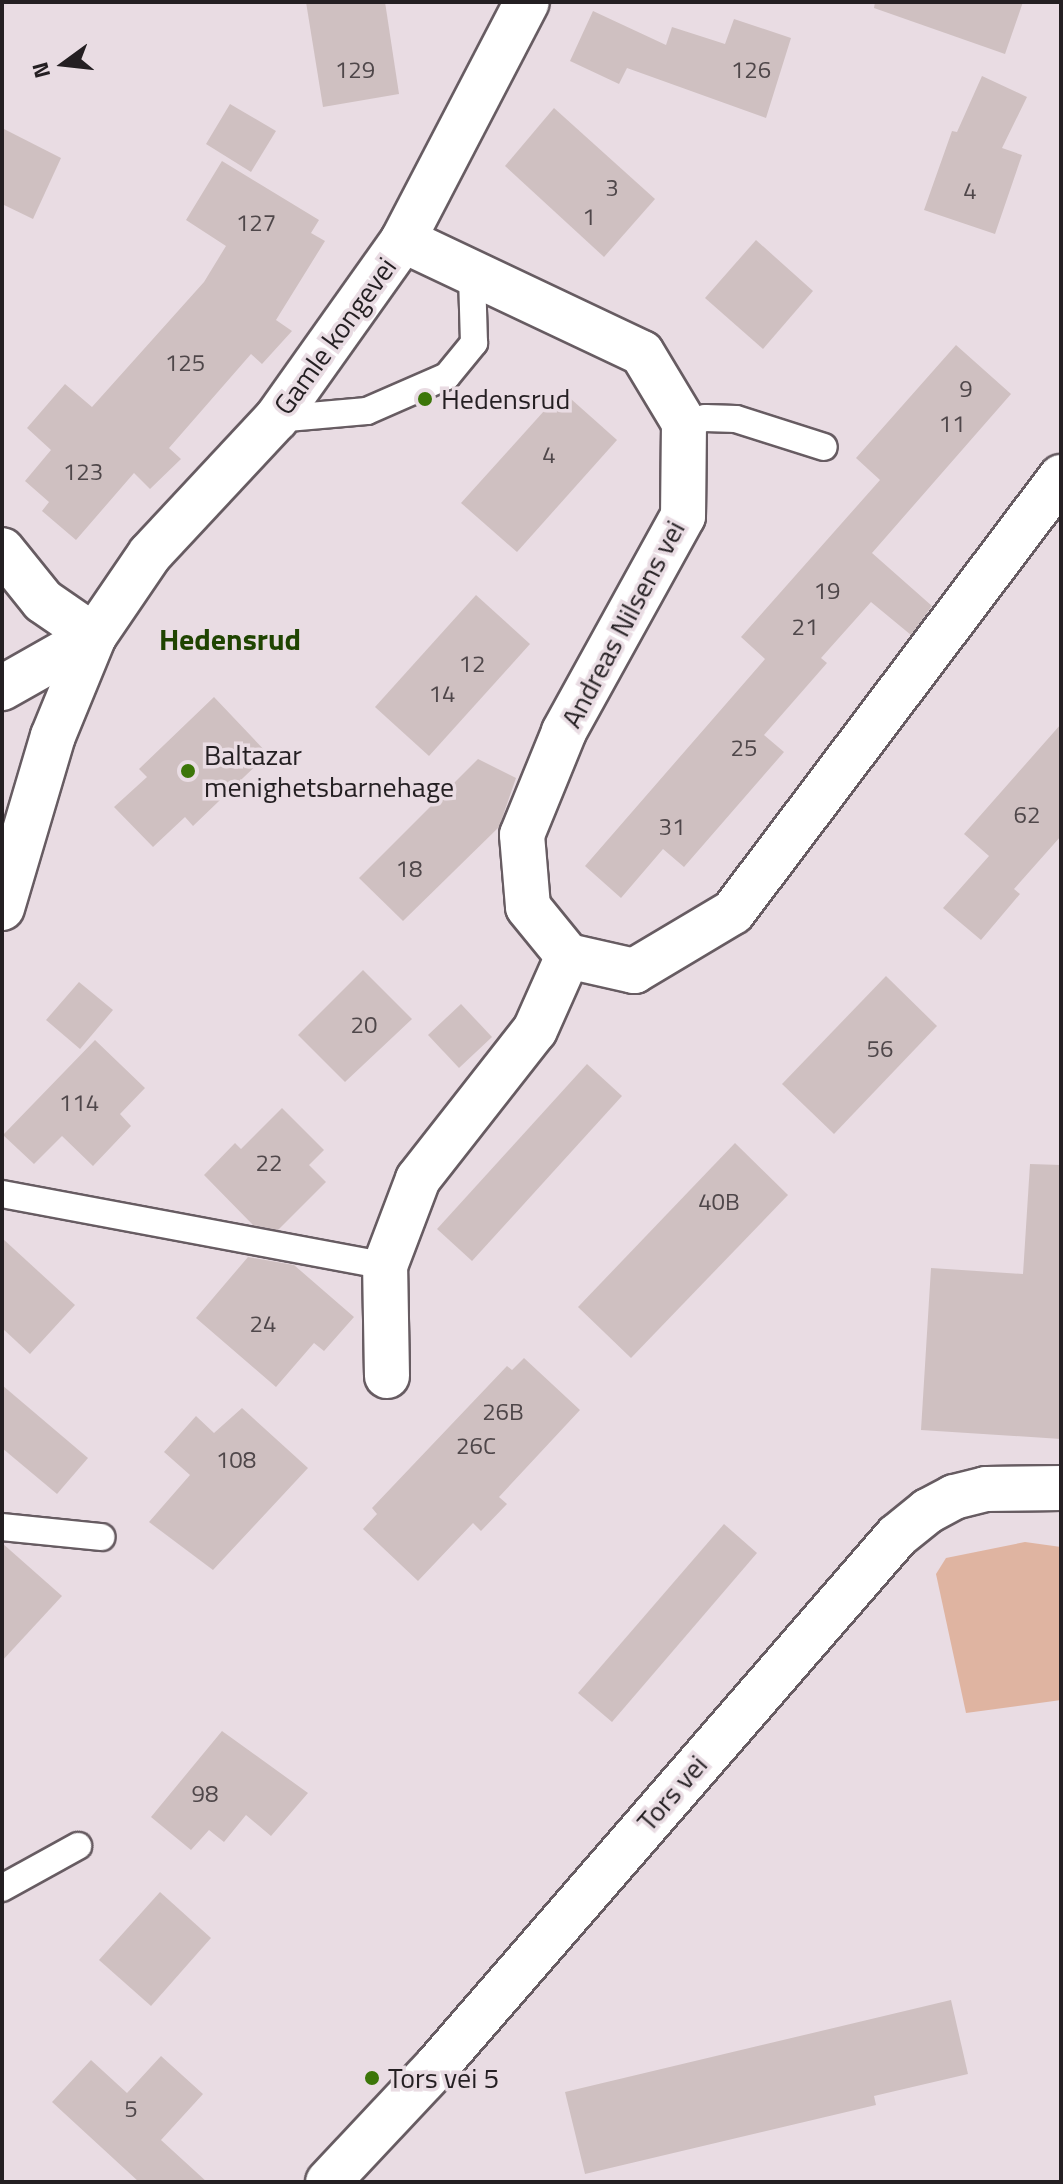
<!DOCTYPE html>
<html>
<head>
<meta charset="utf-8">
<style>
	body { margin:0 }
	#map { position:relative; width:1063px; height:2184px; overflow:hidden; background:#e9dce3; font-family:"Titillium Web",sans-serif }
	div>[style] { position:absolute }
	.green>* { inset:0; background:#dfb4a1 }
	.building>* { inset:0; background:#cfc0c1 }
	.roads { filter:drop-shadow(2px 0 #675c62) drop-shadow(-2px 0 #675c62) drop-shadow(0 2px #675c62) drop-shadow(0 -2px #675c62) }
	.lane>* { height:26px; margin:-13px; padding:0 13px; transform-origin:13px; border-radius:13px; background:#fff }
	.street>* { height:44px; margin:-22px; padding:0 22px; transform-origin:22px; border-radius:22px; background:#fff }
	.secondary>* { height:44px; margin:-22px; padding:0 22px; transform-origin:22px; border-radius:22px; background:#fff }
	.dots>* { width:22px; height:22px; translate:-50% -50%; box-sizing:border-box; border:4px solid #e9dce3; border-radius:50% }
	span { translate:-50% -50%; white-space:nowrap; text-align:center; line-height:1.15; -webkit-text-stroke:7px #e9dce3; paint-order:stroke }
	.number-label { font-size:24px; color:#4f474a }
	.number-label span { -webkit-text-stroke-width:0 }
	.street-label { font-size:28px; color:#241f22 }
	.poi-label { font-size:28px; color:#241f22 }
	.left { translate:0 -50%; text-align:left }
	.neighbourhood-label { font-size:30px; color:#1f4401; font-weight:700 }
	.frame { position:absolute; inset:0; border:4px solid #241f22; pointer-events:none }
	.north { position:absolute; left:24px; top:24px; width:80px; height:80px; -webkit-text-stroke:6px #e9dce3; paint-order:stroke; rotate:255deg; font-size:22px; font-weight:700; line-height:32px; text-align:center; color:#241f22 }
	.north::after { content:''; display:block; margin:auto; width:28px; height:36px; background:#241f22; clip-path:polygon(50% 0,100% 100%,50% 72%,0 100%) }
</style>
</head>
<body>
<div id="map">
	<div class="green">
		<i style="clip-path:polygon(1025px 1542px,1061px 1547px,1061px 1700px,966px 1713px,936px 1574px,946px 1558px)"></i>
	</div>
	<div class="building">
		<i style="clip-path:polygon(306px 2px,385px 2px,399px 94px,323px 107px)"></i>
		<i style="clip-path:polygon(875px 2px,1023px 2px,1005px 54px,874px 8px)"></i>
		<i style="clip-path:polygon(593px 11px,666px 45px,672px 27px,725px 44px,734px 19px,791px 38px,766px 118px,627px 68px,619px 84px,570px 61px)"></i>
		<i style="clip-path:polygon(982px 76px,1027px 97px,1002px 148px,1022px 155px,995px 234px,924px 210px,952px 131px,957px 132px)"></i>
		<i style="clip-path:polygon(230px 104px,276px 131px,251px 172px,206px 144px)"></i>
		<i style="clip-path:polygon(554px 108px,655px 199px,604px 257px,505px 166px)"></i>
		<i style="clip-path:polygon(2px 128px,61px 158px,33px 219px,2px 204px)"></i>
		<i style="clip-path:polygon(222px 161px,319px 220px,311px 233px,325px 241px,276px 320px,292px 331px,262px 364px,251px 354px,169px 448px,181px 459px,150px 489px,134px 473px,76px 540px,42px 511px,49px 502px,25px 481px,51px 450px,27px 428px,65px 384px,92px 407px,204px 282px,226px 246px,186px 220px)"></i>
		<i style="clip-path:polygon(756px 240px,813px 291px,763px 349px,705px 298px)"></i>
		<i style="clip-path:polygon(956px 345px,1011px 394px,872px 553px,932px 606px,911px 635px,871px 602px,821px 658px,827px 663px,764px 735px,784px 752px,684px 867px,663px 849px,621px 898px,585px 866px,765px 659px,741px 637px,880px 480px,856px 458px)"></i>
		<i style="clip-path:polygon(562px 391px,617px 440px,517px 552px,461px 503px)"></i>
		<i style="clip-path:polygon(476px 595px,530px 644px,429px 756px,375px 707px)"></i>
		<i style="clip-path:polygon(214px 697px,268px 754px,193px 826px,185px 817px,153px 847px,114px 807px,147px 777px,139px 769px)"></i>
		<i style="clip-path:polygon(1061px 724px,1061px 836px,1014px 889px,1020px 894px,981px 940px,943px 908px,989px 856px,964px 834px)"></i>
		<i style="clip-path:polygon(478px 759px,516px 778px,499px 827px,403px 921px,359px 878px)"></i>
		<i style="clip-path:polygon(363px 970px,412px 1019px,345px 1082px,298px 1035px)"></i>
		<i style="clip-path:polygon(886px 976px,937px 1026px,834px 1134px,782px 1084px)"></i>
		<i style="clip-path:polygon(79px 982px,113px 1010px,80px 1049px,46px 1020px)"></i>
		<i style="clip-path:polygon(461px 1004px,492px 1037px,459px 1068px,428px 1035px)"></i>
		<i style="clip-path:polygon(95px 1040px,145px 1088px,120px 1114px,131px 1126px,93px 1166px,62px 1136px,34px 1164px,3px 1135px)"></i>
		<i style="clip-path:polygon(587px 1064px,622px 1096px,472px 1261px,437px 1229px)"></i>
		<i style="clip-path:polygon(282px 1108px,324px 1150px,309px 1165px,326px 1182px,278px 1230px,253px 1225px,204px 1175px,235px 1143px,241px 1149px)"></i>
		<i style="clip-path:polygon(735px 1143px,788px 1195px,631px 1358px,578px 1307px)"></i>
		<i style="clip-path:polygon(1030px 1164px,1061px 1165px,1061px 1439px,921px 1430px,931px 1268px,1023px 1274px)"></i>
		<i style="clip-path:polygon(2px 1238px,75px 1305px,30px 1354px,2px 1328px)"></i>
		<i style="clip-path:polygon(248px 1257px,294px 1265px,354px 1317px,324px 1351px,314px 1343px,276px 1387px,196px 1318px)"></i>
		<i style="clip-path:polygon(524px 1358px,580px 1410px,499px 1497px,507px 1504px,481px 1531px,473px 1523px,418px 1581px,363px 1529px,377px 1514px,372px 1508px,507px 1366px,512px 1370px)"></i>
		<i style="clip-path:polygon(2px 1385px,88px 1458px,57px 1494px,2px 1448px)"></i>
		<i style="clip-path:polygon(242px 1408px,308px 1468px,213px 1570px,149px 1522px,190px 1475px,164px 1452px,196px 1416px,214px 1433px)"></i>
		<i style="clip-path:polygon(724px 1524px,757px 1553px,612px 1722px,578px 1693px)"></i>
		<i style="clip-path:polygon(2px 1543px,62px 1596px,2px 1661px)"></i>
		<i style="clip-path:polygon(222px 1731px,308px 1793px,271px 1836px,246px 1815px,224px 1842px,209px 1830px,191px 1850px,151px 1817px)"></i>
		<i style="clip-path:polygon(160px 1892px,211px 1938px,151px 2006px,99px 1960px)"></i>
		<i style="clip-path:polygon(951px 2000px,968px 2074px,874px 2096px,876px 2105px,585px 2174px,565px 2092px)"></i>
		<i style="clip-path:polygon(161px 2056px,203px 2094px,161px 2140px,207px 2182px,139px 2182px,52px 2102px,91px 2060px,127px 2093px)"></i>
	</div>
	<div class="roads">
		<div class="lane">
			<i style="left:276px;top:419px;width:91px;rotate:-5deg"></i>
			<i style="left:367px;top:411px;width:87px;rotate:-23.6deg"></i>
			<i style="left:447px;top:376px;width:43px;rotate:-50.7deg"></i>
			<i style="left:474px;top:343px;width:68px;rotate:-91.7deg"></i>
			<i style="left:684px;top:423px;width:22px;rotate:-13deg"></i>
			<i style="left:705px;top:418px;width:31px;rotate:2deg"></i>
			<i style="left:736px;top:419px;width:92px;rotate:17.7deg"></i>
			<i style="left:2px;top:1194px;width:390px;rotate:10.6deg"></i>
			<i style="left:2px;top:1527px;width:100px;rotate:5.8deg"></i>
			<i style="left:2px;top:1888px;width:87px;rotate:-28.9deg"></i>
		</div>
		<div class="street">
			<i style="left:403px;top:240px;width:264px;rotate:25.3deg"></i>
			<i style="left:642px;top:353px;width:82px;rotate:59deg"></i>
			<i style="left:684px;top:423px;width:93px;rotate:90.6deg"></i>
			<i style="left:683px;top:516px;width:247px;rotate:118.9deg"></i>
			<i style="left:564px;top:732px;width:111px;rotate:112.2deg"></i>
			<i style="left:522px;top:835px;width:72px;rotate:85.2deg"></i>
			<i style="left:528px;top:907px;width:63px;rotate:50.8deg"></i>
			<i style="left:568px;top:956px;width:68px;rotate:12.8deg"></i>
			<i style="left:634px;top:971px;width:115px;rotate:-30.8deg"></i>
			<i style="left:733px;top:912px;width:545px;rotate:-52.98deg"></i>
			<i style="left:2px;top:550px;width:65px;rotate:51.2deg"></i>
			<i style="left:43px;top:601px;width:62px;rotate:34.5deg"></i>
			<i style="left:94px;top:636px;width:106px;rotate:150.5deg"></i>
			<i style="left:387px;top:1376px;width:110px;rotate:-91deg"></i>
			<i style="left:385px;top:1266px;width:93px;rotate:-69.2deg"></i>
			<i style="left:418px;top:1179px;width:189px;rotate:-51.9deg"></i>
			<i style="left:535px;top:1030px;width:81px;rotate:-66deg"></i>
			<i style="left:328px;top:2182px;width:158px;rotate:-46.8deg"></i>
			<i style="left:436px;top:2067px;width:703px;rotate:-49.04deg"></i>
			<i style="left:897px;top:1536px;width:40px;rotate:-39deg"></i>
			<i style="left:928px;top:1511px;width:30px;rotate:-28deg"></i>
			<i style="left:954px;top:1497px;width:33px;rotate:-14deg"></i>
			<i style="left:986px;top:1489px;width:75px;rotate:-0.8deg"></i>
		</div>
		<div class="secondary">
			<i style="left:2px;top:908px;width:179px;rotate:-73.5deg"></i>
			<i style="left:53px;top:736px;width:108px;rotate:-67.7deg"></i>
			<i style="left:94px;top:636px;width:99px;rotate:-55.7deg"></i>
			<i style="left:150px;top:554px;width:185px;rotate:-47deg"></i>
			<i style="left:276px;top:419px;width:219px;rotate:-54.6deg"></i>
			<i style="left:403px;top:240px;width:268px;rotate:-62.5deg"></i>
		</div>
	</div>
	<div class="dots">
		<i style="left:425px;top:399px;background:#3c7609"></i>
		<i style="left:188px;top:771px;background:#3c7609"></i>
		<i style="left:372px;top:2078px;background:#3c7609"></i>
	</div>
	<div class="number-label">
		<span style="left:355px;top:70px">129</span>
		<span style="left:751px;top:70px">126</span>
		<span style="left:612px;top:188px">3</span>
		<span style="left:970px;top:191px">4</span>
		<span style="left:589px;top:217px">1</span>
		<span style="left:256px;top:223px">127</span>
		<span style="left:185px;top:363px">125</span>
		<span style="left:966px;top:389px">9</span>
		<span style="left:952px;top:424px">11</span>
		<span style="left:549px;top:455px">4</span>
		<span style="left:83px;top:472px">123</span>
		<span style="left:827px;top:591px">19</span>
		<span style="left:805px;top:627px">21</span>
		<span style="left:472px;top:664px">12</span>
		<span style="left:442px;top:694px">14</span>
		<span style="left:744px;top:748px">25</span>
		<span style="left:1027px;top:815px">62</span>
		<span style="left:672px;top:827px">31</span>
		<span style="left:409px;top:869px">18</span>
		<span style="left:364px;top:1025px">20</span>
		<span style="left:880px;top:1049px">56</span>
		<span style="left:79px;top:1103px">114</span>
		<span style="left:269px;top:1163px">22</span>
		<span style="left:719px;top:1202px">40B</span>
		<span style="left:263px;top:1324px">24</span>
		<span style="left:503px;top:1412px">26B</span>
		<span style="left:476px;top:1446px">26C</span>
		<span style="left:236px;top:1460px">108</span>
		<span style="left:205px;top:1794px">98</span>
		<span style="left:131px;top:2109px">5</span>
	</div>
	<div class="street-label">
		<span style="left:335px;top:336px;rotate:-54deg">Gamle kongevei</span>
		<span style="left:623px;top:624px;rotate:-62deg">Andreas Nilsens vei</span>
		<span style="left:672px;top:1793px;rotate:-49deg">Tors vei</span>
	</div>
	<div class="poi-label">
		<span class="left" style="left:441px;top:399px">Hedensrud</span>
		<span class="left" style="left:204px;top:771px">Baltazar<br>menighetsbarnehage</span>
		<span class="left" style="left:388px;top:2078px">Tors vei 5</span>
	</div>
	<div class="neighbourhood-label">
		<span style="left:230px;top:639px">Hedensrud</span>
	</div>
	<div class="frame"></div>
	<div class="north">N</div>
</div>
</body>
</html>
